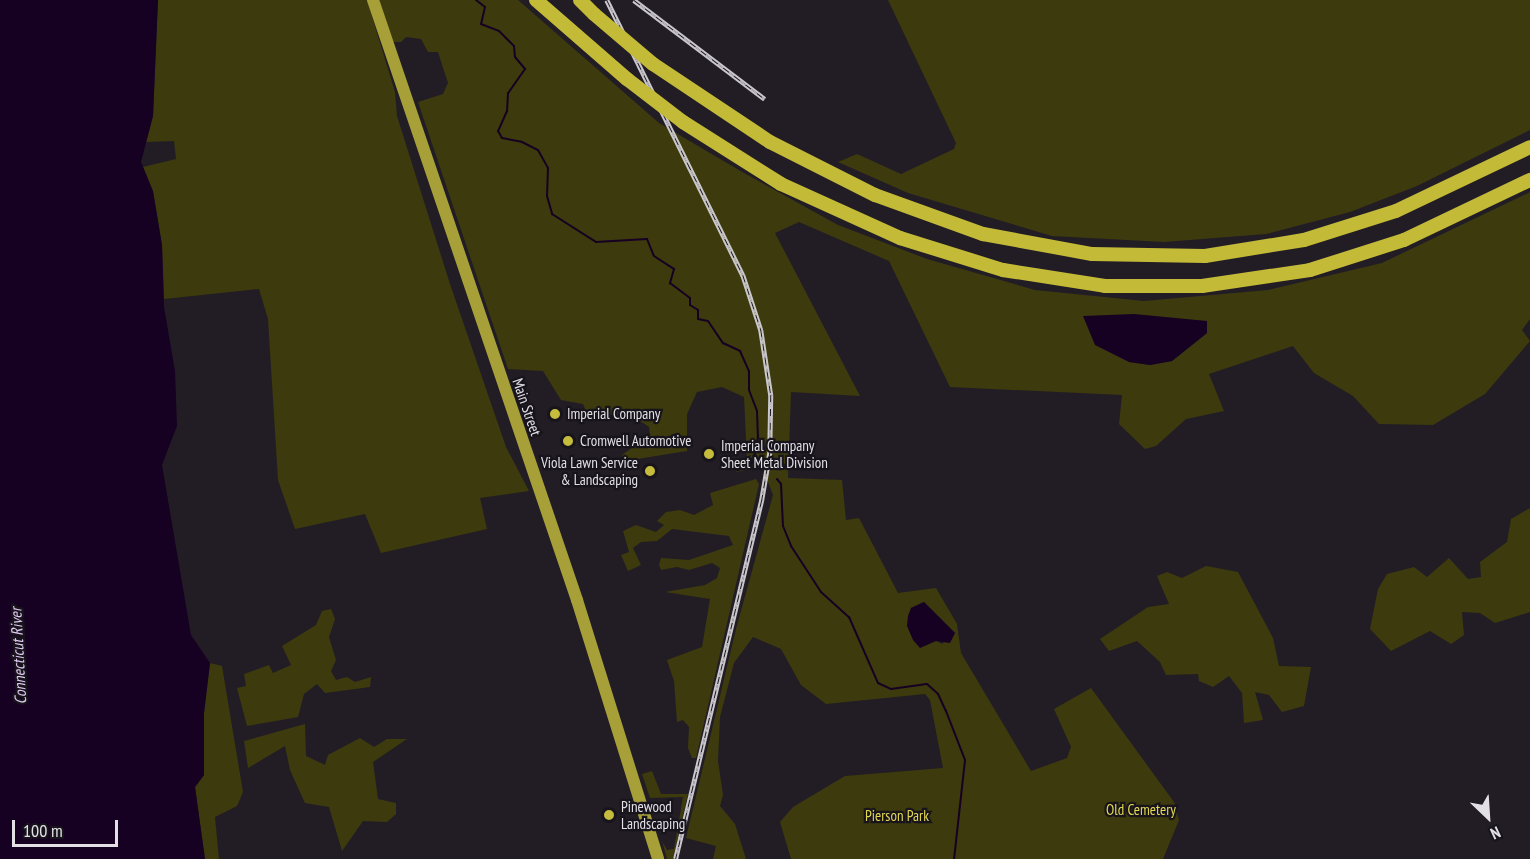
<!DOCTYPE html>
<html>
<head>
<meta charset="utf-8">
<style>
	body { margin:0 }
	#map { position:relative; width:1530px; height:859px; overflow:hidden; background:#221d25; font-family:"PT Sans Narrow",sans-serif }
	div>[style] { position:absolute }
	.green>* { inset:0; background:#3d3a0d }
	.water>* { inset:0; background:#160123 }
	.stream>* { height:2px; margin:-1px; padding:0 1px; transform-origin:1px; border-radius:1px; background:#160123 }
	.major>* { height:12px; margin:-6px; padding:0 6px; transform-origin:6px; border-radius:6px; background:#a7a038 }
	.highway>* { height:14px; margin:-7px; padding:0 7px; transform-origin:7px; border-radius:7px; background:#c3ba37 }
	.rail>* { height:4.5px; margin-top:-2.25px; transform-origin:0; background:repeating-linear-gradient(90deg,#18141c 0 7px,#cac7cd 0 14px); box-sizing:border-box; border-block:2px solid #cac7cd }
	.highway-bridge>* { height:14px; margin:-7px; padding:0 7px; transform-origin:7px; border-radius:7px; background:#c3ba37 }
	.dots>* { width:16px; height:16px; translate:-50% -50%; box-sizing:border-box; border:3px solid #18141c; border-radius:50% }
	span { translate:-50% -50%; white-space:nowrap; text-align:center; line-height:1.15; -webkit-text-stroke:4.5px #18141c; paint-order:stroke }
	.street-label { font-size:15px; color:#e2dfe5 }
	.poi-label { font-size:15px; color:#e2dfe5 }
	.left { translate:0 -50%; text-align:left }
	.right { translate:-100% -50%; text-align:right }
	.park-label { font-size:15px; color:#e2d852 }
	.water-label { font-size:16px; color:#e0c9f2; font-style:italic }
	.north { position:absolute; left:1458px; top:787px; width:60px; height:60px; -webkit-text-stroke:4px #18141c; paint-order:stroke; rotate:155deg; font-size:16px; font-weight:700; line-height:24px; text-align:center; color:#e2dfe5 }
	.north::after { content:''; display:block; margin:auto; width:21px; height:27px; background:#e2dfe5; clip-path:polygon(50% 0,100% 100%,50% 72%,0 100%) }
	.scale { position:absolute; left:12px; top:820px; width:106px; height:27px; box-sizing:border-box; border:3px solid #e2dfe5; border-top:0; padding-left:8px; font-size:18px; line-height:21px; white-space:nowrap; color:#e2dfe5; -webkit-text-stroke:4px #18141c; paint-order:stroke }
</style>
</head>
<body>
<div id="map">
	<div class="green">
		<i style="clip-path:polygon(158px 0,367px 0,395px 92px,397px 116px,450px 284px,506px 447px,529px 491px,480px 498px,487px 529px,381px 553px,365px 514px,295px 529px,278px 480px,268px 319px,259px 289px,164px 299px,162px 245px,153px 192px,143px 167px,176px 159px,174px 141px,146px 142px,153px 116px)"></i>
		<i style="clip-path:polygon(evenodd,379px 0,518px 0,659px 123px,744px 173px,838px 225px,927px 259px,1035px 290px,1144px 301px,1268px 290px,1382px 263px,1530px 192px,1530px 319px,1522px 330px,1530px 341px,1485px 394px,1433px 425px,1379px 424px,1353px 396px,1314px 373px,1293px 346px,1209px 374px,1224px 411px,1186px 419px,1156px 446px,1145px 449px,1119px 424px,1122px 395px,950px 387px,889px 261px,799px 222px,775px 233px,860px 396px,791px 392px,788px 478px,842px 480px,846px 520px,859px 518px,898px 593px,936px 588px,957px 624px,961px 653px,1031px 771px,1067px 758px,1071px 747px,1054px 709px,1091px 688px,1174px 802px,1179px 820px,1163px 859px,791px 859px,780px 822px,793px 807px,845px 776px,943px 768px,930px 700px,925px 694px,826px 704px,801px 685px,781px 649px,753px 637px,734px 663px,720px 717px,718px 761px,723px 795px,720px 806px,735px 824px,746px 859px,713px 859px,716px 846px,686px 838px,736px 629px,773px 495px,762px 466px,736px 472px,747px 459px,744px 397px,722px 387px,697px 392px,687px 414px,687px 451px,625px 461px,622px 455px,650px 435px,649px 427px,633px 416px,603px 415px,589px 418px,583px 404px,561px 400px,543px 371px,508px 369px,418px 102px,443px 94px,448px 83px,438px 52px,428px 52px,421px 39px,406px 37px,401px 42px,392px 42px,379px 0,1207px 333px,1172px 361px,1150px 365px,1129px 362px,1207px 333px,379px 0,924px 602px,955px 633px,942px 644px,907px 626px,911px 608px,924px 602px)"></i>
		<i style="clip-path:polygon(888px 0,1530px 0,1530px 130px,1417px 186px,1350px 212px,1266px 234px,1164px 242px,1052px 236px,908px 193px,838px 162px,857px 154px,901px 174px,954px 149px,956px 143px)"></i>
		<i style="clip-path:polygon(756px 479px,759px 484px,696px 758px,692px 758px,688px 748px,689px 727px,683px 720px,677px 722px,674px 681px,667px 660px,702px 647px,710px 599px,665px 592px,705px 585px,717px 578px,720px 568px,712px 563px,689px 570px,677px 567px,661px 570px,659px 565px,661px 558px,689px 560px,733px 545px,729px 536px,672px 529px,657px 541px,641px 542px,633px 548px,641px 565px,628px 571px,621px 555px,629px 552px,623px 531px,636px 525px,656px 532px,664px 525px,657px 521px,666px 512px,680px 510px,694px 515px,713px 505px,710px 493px)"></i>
		<i style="clip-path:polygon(1530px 508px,1530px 612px,1495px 623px,1480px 613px,1462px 612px,1464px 635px,1451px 644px,1430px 631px,1391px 651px,1370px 629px,1378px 589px,1387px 574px,1414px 567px,1427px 577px,1449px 558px,1468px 579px,1481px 577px,1480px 562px,1507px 542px,1511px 519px)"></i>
		<i style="clip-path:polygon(1206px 566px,1238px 572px,1273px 638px,1279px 666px,1311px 667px,1304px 706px,1282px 712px,1269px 695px,1255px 692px,1263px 720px,1244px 723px,1242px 693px,1229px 676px,1213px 687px,1199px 681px,1198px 674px,1166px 675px,1160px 662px,1137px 641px,1109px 651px,1100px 639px,1148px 607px,1169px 604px,1157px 576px,1167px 572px,1182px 578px)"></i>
		<i style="clip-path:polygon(331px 609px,335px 619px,329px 637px,336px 660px,331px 671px,336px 680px,347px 677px,355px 682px,371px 677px,370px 687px,325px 693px,317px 684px,304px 694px,298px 717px,247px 726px,237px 688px,246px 686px,244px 674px,269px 665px,273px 673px,291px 665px,282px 646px,316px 625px,322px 611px)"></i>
		<i style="clip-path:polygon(210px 663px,222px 666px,243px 792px,237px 806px,215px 817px,219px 859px,205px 859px,195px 787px,204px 775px,204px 713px)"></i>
		<i style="clip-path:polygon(305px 724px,306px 756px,325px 765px,328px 755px,360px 738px,374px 747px,387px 739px,407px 739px,373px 762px,378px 799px,396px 803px,396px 814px,387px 822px,363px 821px,342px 851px,329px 807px,305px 803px,290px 770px,285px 746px,248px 768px,244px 741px)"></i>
		<i style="clip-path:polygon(652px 771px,661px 794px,688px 794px,673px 859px,667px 859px,662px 841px,667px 850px,674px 849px,683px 797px,650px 798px,642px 774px)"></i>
	</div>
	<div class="water">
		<i style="clip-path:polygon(0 0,158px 0,153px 116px,141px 162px,153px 191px,162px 245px,164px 307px,175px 371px,177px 426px,162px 465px,191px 635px,210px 663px,204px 713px,204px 775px,195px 787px,205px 859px,0 859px)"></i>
		<i style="clip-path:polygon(1134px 314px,1207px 321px,1207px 333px,1172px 361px,1150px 365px,1129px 362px,1095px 345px,1083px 316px)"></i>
		<i style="clip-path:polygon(924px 602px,955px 633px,950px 643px,936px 641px,920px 648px,913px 640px,907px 626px,908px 616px,911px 608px)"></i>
	</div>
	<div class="stream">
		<i style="left:476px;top:0;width:11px;rotate:38deg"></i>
		<i style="left:485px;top:7px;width:17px;rotate:103deg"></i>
		<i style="left:481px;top:24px;width:19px;rotate:21deg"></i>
		<i style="left:499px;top:31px;width:21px;rotate:45deg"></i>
		<i style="left:514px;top:46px;width:11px;rotate:85deg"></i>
		<i style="left:515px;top:57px;width:16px;rotate:50deg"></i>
		<i style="left:525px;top:69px;width:29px;rotate:125deg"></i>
		<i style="left:508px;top:93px;width:18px;rotate:93deg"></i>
		<i style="left:507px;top:111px;width:22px;rotate:114deg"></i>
		<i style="left:498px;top:131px;width:8px;rotate:60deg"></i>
		<i style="left:502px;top:138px;width:20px;rotate:11deg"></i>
		<i style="left:522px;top:142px;width:18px;rotate:27deg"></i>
		<i style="left:538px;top:150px;width:21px;rotate:61deg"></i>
		<i style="left:548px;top:168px;width:28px;rotate:92deg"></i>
		<i style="left:547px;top:196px;width:19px;rotate:74deg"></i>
		<i style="left:552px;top:214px;width:52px;rotate:32.5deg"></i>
		<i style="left:596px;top:242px;width:51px;rotate:-3.4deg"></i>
		<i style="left:647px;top:239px;width:18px;rotate:68deg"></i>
		<i style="left:654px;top:256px;width:24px;rotate:33deg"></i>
		<i style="left:674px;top:269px;width:15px;rotate:106deg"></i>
		<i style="left:670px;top:283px;width:25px;rotate:37deg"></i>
		<i style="left:690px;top:298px;width:7px;rotate:90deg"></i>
		<i style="left:690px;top:305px;width:9px;rotate:32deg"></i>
		<i style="left:698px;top:310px;width:9px;rotate:90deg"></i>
		<i style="left:698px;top:319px;width:10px;rotate:11deg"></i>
		<i style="left:708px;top:321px;width:27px;rotate:56deg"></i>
		<i style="left:723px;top:343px;width:19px;rotate:25deg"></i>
		<i style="left:740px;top:351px;width:22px;rotate:66deg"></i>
		<i style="left:749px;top:371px;width:19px;rotate:90deg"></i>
		<i style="left:749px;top:390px;width:22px;rotate:69deg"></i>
		<i style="left:757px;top:411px;width:26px;rotate:88deg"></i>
		<i style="left:758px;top:437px;width:25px;rotate:101deg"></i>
		<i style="left:738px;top:470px;width:17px;rotate:-28deg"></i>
		<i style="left:753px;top:462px;width:6px;rotate:39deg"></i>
		<i style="left:777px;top:479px;width:6px;rotate:51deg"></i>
		<i style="left:781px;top:484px;width:42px;rotate:87.3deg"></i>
		<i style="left:783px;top:526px;width:22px;rotate:68deg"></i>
		<i style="left:791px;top:546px;width:55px;rotate:56.9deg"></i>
		<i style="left:821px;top:592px;width:38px;rotate:42deg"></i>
		<i style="left:849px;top:617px;width:72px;rotate:66.3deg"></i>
		<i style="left:878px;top:683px;width:14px;rotate:25deg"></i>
		<i style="left:891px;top:689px;width:36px;rotate:-8deg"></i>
		<i style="left:927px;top:684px;width:15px;rotate:42deg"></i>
		<i style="left:938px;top:694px;width:19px;rotate:65deg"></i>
		<i style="left:946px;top:711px;width:53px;rotate:68.8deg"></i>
		<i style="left:965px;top:760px;width:100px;rotate:96.3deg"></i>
	</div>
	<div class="major">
		<i style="left:373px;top:0;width:634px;rotate:71.22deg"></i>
		<i style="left:577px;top:600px;width:271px;rotate:72.6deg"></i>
	</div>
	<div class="highway">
		<i style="left:536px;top:0;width:121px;rotate:41deg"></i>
		<i style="left:580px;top:0;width:20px;rotate:45deg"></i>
		<i style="left:653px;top:64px;width:141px;rotate:33.7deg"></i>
		<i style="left:770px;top:142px;width:118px;rotate:26.8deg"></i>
		<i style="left:875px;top:195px;width:115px;rotate:19.9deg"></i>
		<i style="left:983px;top:234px;width:111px;rotate:10.4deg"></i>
		<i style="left:1092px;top:254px;width:113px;rotate:1deg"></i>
		<i style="left:1205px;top:256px;width:100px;rotate:-9.2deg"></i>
		<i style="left:1304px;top:240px;width:96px;rotate:-17.5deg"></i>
		<i style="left:1396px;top:211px;width:148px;rotate:-25.5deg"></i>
		<i style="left:683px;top:122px;width:116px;rotate:32.3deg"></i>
		<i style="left:781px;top:184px;width:131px;rotate:24.4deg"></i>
		<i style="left:900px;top:238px;width:108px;rotate:17.3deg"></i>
		<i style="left:1003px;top:270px;width:103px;rotate:8.9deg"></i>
		<i style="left:1105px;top:286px;width:97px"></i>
		<i style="left:1202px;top:286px;width:109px;rotate:-8.4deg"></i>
		<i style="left:1310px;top:270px;width:99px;rotate:-17.7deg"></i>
		<i style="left:1404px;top:240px;width:140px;rotate:-25.5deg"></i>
	</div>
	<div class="rail">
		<i style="left:607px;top:0;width:307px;rotate:63.7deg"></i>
		<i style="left:743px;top:275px;width:58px;rotate:71.9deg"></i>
		<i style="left:761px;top:330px;width:66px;rotate:81.3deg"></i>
		<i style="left:771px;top:395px;width:58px;rotate:91deg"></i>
		<i style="left:770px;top:453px;width:48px;rotate:99.7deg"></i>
		<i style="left:762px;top:500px;width:369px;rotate:103.5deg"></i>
		<i style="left:634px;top:0;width:164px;rotate:37.1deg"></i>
	</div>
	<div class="highway-bridge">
		<i style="left:594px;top:14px;width:77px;rotate:40.3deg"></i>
		<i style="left:627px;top:79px;width:71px;rotate:37.5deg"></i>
	</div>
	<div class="dots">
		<i style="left:555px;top:414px;background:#c5bc3d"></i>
		<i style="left:568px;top:441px;background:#c5bc3d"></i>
		<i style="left:709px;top:454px;background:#c5bc3d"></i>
		<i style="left:650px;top:471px;background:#c5bc3d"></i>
		<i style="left:609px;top:815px;background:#c5bc3d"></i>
	</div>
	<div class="street-label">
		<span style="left:527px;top:407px;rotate:71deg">Main Street</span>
	</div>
	<div class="poi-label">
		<span class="left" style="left:567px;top:414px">Imperial Company</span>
		<span class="left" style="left:580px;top:441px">Cromwell Automotive</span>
		<span class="left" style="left:721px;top:454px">Imperial Company<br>Sheet Metal Division</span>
		<span class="right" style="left:638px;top:471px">Viola Lawn Service<br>&amp; Landscaping</span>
		<span class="left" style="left:621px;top:815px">Pinewood<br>Landscaping</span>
	</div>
	<div class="park-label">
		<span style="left:1141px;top:810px">Old Cemetery</span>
		<span style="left:897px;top:816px">Pierson Park</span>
	</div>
	<div class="water-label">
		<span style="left:18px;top:656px;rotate:-93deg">Connecticut River</span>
	</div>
	<div class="north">N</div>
	<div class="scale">100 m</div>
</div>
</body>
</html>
